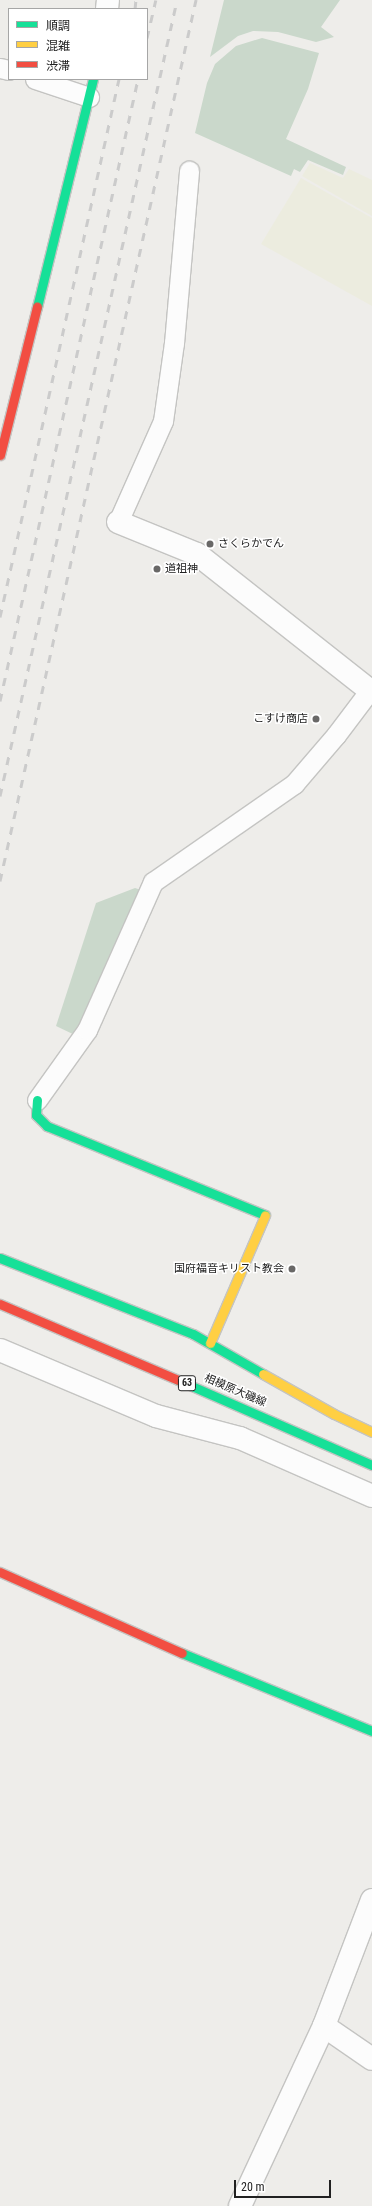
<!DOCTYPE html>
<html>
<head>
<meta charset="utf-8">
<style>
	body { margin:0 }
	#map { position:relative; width:372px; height:2206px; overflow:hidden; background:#eeedea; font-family:"Roboto Condensed","Noto Sans JP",sans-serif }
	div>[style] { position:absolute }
	.farmland>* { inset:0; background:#ececdf }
	.cemetery>* { inset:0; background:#cad8cb }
	.roads { filter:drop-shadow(1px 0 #c4c4c2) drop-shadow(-1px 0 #c4c4c2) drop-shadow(0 1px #c4c4c2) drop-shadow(0 -1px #c4c4c2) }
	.lane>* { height:19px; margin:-9.5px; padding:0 9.5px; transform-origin:9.5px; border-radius:9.5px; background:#fcfcfc }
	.street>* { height:22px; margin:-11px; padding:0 11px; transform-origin:11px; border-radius:11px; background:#fcfcfc }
	.fast>* { height:9px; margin:-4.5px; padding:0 4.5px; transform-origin:4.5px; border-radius:4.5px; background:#16e098 }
	.slow>* { height:9px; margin:-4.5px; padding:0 4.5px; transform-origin:4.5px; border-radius:4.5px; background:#ffcf43 }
	.jam>* { height:9px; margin:-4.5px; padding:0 4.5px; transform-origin:4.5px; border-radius:4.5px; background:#f24e42 }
	.rail>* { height:3px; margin-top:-1.5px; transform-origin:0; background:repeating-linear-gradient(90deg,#cbcbcb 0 8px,transparent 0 16px) }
	.dots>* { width:11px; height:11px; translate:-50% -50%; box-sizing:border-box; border:2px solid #fff; border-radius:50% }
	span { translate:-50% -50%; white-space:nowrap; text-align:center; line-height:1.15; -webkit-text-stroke:3px #fff; paint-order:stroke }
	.shield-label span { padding:1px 3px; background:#fff; border:1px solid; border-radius:3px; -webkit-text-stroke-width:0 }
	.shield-label { font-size:10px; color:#212121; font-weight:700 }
	.poi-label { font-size:11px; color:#212121 }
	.left { translate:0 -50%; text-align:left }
	.right { translate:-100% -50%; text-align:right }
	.street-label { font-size:11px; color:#212121 }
	.legend { position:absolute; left:8px; top:8px; width:140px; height:72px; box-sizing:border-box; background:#fff; border:1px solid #a6a6a6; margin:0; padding:5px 7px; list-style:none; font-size:12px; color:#212121 }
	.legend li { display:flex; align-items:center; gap:8px; height:20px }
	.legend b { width:20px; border:1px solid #a6a6a6 }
	.scale { position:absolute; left:234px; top:2180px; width:97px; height:18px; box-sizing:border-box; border:2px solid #212121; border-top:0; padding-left:5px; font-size:12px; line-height:14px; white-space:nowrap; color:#212121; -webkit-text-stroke:3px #fff; paint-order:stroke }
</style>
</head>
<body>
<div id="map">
	<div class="farmland">
		<i style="clip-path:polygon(310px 163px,343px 178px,349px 169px,372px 180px,372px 216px,302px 176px)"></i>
		<i style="clip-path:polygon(301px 178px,372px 218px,372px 306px,261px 244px)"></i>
	</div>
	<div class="cemetery">
		<i style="clip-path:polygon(224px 0,340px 0,321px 27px,334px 37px,316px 42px,278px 32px,253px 31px,238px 36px,210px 57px)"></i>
		<i style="clip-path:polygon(262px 38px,319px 53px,308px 89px,286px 139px,346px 167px,343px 175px,308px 160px,300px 172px,294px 169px,291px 176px,195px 133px,207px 83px,215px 64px,236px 46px)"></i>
		<i style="clip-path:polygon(135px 888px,144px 891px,79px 1037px,56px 1026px,96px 903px)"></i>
	</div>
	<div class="roads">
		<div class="lane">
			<i style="left:0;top:68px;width:9px;rotate:13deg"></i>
			<i style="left:35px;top:79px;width:57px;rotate:18.4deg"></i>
			<i style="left:118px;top:522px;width:111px;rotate:-66deg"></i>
			<i style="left:163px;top:421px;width:79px;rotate:-82deg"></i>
			<i style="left:174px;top:343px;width:173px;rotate:-85deg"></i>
			<i style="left:37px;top:1100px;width:86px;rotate:-54.5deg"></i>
			<i style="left:87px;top:1030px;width:162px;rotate:-66deg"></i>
			<i style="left:153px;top:882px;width:172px;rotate:-34.8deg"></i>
			<i style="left:294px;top:784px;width:65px;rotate:-49.4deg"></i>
			<i style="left:336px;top:735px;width:56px;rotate:-52.9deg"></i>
		</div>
		<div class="street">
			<i style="left:107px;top:9px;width:9px;rotate:-84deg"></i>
			<i style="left:118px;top:522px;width:85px;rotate:22.1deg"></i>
			<i style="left:197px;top:554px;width:223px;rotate:38.3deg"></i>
			<i style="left:0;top:1350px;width:169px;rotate:22.9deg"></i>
			<i style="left:156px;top:1416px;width:87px;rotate:14.7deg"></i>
			<i style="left:240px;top:1438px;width:144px;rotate:23.7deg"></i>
			<i style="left:372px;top:1900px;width:135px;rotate:110.9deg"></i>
			<i style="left:324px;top:2026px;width:58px;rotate:34.5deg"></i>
			<i style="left:240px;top:2206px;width:199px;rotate:-65deg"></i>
		</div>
		<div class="fast">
			<i style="left:37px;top:307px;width:235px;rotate:-76.2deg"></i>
			<i style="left:37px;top:1100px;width:15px;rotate:94deg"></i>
			<i style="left:36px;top:1115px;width:16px;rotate:45deg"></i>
			<i style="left:47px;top:1126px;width:235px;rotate:22.2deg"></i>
			<i style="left:0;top:1258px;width:207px;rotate:21.5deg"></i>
			<i style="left:193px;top:1334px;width:81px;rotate:29.7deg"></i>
			<i style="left:178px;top:1380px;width:212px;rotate:23.7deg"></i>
			<i style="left:182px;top:1653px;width:205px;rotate:22.3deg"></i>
		</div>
		<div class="slow">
			<i style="left:210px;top:1343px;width:139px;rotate:-66.7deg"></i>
			<i style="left:263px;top:1374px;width:81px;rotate:29.4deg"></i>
			<i style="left:334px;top:1414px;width:42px;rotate:25.3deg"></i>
		</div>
		<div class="jam">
			<i style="left:0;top:455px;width:153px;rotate:-76deg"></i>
			<i style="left:0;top:1304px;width:194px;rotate:23.1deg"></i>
			<i style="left:0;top:1572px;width:199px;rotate:24deg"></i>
		</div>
	</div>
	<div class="rail">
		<i style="left:135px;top:9px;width:9px;rotate:-84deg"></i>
		<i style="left:147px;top:38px;width:39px;rotate:-77deg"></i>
		<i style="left:0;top:617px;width:551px;rotate:-77.53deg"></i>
		<i style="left:0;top:701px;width:637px;rotate:-77.49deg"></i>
		<i style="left:0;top:796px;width:815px;rotate:-77.46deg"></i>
		<i style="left:0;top:881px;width:903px;rotate:-77.46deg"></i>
	</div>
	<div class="dots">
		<i style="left:210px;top:544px;background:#696867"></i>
		<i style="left:157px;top:569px;background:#696867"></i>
		<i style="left:316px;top:719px;background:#696867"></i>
		<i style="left:292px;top:1269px;background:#696867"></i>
	</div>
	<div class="shield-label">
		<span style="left:187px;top:1383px">63</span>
	</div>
	<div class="poi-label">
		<span class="left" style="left:218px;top:544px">さくらかでん</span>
		<span class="left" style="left:165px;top:569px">道祖神</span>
		<span class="right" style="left:308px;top:719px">こすけ商店</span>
		<span class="right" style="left:284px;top:1269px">国府福音キリスト教会</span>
	</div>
	<div class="street-label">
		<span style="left:235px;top:1391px;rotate:23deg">相模原大磯線</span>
	</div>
	<ul class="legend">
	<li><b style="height:5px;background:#16e098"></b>順調</li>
	<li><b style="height:5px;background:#ffcf43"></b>混雑</li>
	<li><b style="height:5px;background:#f24e42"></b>渋滞</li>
	</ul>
	<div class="scale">20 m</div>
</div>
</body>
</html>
